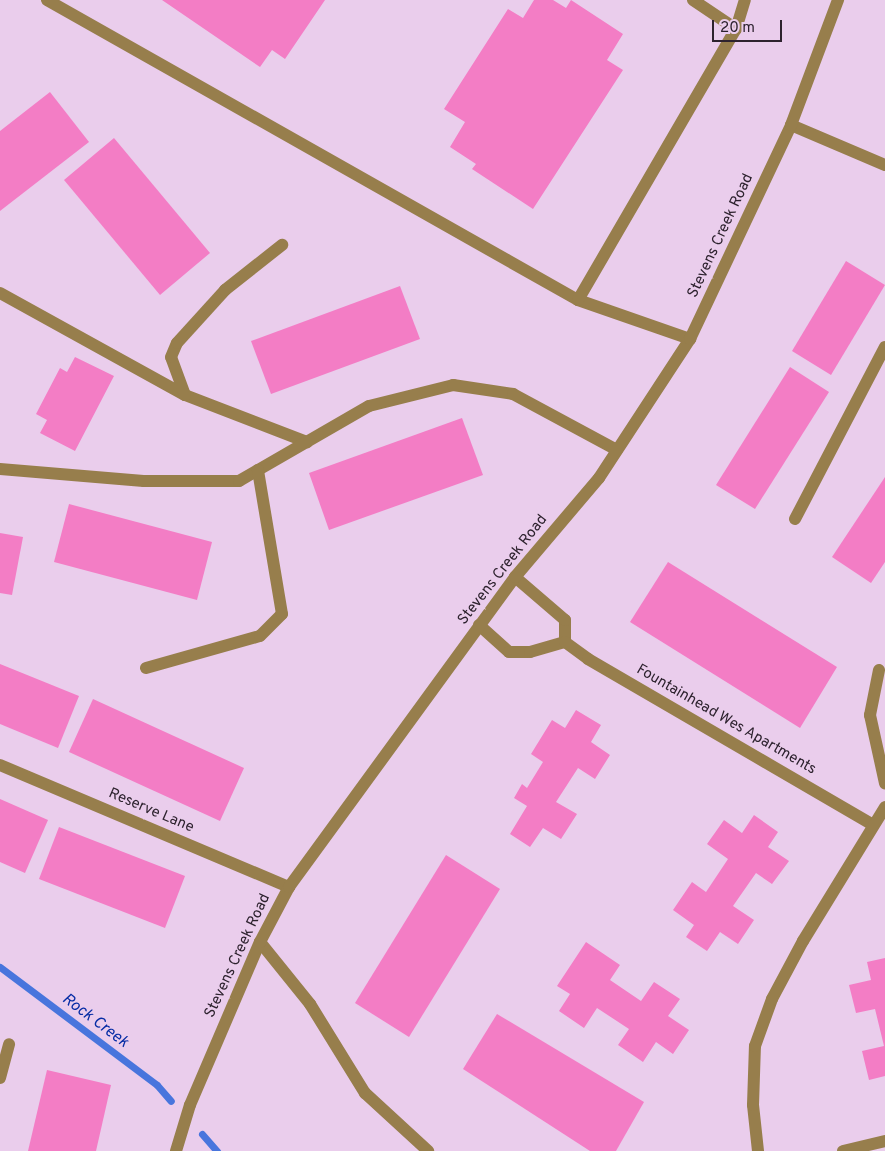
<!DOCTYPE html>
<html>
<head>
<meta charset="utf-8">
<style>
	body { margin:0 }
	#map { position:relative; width:885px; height:1151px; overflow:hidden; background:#eacdec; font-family:Overpass,sans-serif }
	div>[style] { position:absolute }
	.stream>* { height:7px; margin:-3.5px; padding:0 3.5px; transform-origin:3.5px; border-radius:3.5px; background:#4875dd }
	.building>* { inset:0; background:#f37dc5 }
	.minor>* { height:12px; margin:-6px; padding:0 6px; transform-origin:6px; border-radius:6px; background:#977e4c }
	span { translate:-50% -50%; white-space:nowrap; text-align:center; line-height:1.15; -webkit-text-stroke:5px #eacdec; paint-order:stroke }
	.street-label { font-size:15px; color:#2d222e }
	.water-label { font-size:16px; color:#062ca5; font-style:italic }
	.scale { position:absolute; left:712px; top:20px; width:70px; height:22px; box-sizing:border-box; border:2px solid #2d222e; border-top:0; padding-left:6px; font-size:15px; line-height:18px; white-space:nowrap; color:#2d222e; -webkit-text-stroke:4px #eacdec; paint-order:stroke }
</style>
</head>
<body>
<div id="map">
	<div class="stream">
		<i style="left:0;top:967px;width:196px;rotate:36.9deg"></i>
		<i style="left:157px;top:1085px;width:21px;rotate:49deg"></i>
		<i style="left:202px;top:1134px;width:23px;rotate:49deg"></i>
	</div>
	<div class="building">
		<i style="clip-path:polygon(162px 0,325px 0,285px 59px,272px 50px,260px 67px)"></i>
		<i style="clip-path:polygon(534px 0,553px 0,566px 8px,571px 0,623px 34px,607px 60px,623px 70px,533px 209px,472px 169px,476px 164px,450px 147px,465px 122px,444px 109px,508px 9px,523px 18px)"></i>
		<i style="clip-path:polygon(50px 92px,89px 142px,0 211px,0 131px)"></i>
		<i style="clip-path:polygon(114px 138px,210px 253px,160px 295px,64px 180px)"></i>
		<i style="clip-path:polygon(846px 261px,885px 285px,831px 375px,792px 351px)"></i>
		<i style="clip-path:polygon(400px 286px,420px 339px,271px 394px,251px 341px)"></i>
		<i style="clip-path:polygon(75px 357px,114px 376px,75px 451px,40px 433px,47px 420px,36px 414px,60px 368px,67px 372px)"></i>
		<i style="clip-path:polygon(790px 367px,829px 392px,755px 509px,716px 485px)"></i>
		<i style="clip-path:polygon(462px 418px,483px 475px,329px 530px,309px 473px)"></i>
		<i style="clip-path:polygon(885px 477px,885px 562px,871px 583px,832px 557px)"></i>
		<i style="clip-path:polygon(69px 504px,212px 542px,197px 600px,54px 562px)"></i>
		<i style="clip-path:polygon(0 533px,23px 537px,12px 595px,0 593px)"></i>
		<i style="clip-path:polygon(668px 562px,837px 667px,800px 728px,630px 622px)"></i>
		<i style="clip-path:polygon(0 664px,79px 696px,58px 748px,0 724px)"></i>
		<i style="clip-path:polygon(93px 699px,244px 768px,220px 821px,69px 752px)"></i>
		<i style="clip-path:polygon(576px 710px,601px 725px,591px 742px,610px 755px,595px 779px,578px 768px,556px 802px,577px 814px,561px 839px,543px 828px,530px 847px,510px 834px,527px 806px,514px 798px,522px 784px,527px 788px,543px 762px,531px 754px,552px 720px,565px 728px)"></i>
		<i style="clip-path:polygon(0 799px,48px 820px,25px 873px,0 862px)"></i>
		<i style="clip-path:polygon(754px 815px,778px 832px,768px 847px,789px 861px,772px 884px,756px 873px,733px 906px,754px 920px,738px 944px,720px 932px,707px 951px,686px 937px,694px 925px,673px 910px,692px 882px,706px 892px,728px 859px,707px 844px,724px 820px,742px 833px)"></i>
		<i style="clip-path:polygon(59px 827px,185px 876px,165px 928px,39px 879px)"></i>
		<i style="clip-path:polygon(446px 855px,500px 889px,409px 1037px,355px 1003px)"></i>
		<i style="clip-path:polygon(586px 942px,620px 965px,610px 980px,641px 1001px,654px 982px,680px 999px,668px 1016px,689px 1030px,673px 1054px,656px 1042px,643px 1062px,618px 1045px,629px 1029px,597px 1008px,584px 1028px,559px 1011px,570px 994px,557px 986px)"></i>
		<i style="clip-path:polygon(885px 958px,885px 1076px,869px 1080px,862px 1051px,884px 1046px,875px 1009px,856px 1013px,849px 985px,871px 980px,867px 962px)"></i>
		<i style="clip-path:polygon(497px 1014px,644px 1102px,616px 1151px,590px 1151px,463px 1069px)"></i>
		<i style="clip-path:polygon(47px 1070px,111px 1085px,96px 1151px,28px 1151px)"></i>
	</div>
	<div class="minor">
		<i style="left:47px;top:0;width:610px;rotate:29.47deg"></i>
		<i style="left:578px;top:300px;width:119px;rotate:19.2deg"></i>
		<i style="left:693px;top:0;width:52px;rotate:34deg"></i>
		<i style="left:791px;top:125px;width:102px;rotate:23.1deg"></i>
		<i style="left:0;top:293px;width:211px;rotate:28.9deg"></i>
		<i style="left:185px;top:395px;width:131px;rotate:21.1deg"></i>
		<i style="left:578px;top:300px;width:314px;rotate:-59.8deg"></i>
		<i style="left:736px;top:29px;width:30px;rotate:-73deg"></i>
		<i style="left:185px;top:395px;width:40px;rotate:-110.2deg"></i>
		<i style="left:171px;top:357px;width:15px;rotate:-67deg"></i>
		<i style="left:177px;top:343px;width:72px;rotate:-47.8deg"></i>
		<i style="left:225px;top:290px;width:73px;rotate:-38.3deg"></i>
		<i style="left:0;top:469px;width:144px;rotate:4.8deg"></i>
		<i style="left:144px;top:481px;width:95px"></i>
		<i style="left:239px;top:481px;width:150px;rotate:-30deg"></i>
		<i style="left:369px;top:406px;width:87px;rotate:-14deg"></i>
		<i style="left:453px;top:385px;width:61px;rotate:8.5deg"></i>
		<i style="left:513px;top:394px;width:118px;rotate:28.3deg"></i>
		<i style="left:795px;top:519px;width:194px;rotate:-62.4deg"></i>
		<i style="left:479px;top:625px;width:40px;rotate:42deg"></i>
		<i style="left:509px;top:652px;width:21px"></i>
		<i style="left:530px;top:652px;width:36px;rotate:-16deg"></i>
		<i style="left:565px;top:642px;width:22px;rotate:-90deg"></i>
		<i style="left:565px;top:620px;width:66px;rotate:-139.3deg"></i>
		<i style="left:565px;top:642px;width:29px;rotate:36deg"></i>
		<i style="left:588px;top:659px;width:328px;rotate:30.2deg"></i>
		<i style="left:146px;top:668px;width:118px;rotate:-15.7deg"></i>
		<i style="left:260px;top:636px;width:31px;rotate:-45deg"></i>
		<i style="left:282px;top:614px;width:146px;rotate:-99.5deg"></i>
		<i style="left:879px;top:670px;width:46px;rotate:101.3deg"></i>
		<i style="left:870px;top:715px;width:70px;rotate:77.6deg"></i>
		<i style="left:0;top:765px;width:314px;rotate:22.9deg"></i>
		<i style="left:260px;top:942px;width:80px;rotate:51.1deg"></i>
		<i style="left:310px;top:1004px;width:105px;rotate:58.3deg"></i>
		<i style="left:365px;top:1093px;width:86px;rotate:42.6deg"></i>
		<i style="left:0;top:1078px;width:35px;rotate:-75deg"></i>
		<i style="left:176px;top:1151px;width:48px;rotate:-73.1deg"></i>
		<i style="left:190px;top:1105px;width:177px;rotate:-66.8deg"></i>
		<i style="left:260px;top:942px;width:62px;rotate:-62.2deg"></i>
		<i style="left:289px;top:887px;width:384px;rotate:-53.9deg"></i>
		<i style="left:515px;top:577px;width:130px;rotate:-49.7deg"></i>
		<i style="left:599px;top:478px;width:166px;rotate:-56.8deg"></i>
		<i style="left:690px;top:339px;width:237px;rotate:-64.7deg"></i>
		<i style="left:791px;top:125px;width:134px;rotate:-69.4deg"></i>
		<i style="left:758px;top:1151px;width:46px;rotate:-96.2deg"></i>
		<i style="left:753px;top:1105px;width:59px;rotate:-88.1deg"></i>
		<i style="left:755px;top:1046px;width:50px;rotate:-70.1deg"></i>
		<i style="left:772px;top:999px;width:66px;rotate:-61.9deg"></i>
		<i style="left:803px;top:941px;width:157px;rotate:-58.5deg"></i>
		<i style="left:843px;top:1151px;width:43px;rotate:-13.4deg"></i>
	</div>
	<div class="street-label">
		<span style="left:721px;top:236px;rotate:-65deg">Stevens Creek Road</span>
		<span style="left:503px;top:570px;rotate:-52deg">Stevens Creek Road</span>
		<span style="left:726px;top:720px;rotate:30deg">Fountainhead Wes Apartments</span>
		<span style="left:151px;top:811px;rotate:23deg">Reserve Lane</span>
		<span style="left:238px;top:956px;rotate:-65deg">Stevens Creek Road</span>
	</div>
	<div class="water-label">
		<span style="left:95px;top:1021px;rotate:37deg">Rock Creek</span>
	</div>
	<div class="scale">20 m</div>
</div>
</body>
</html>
